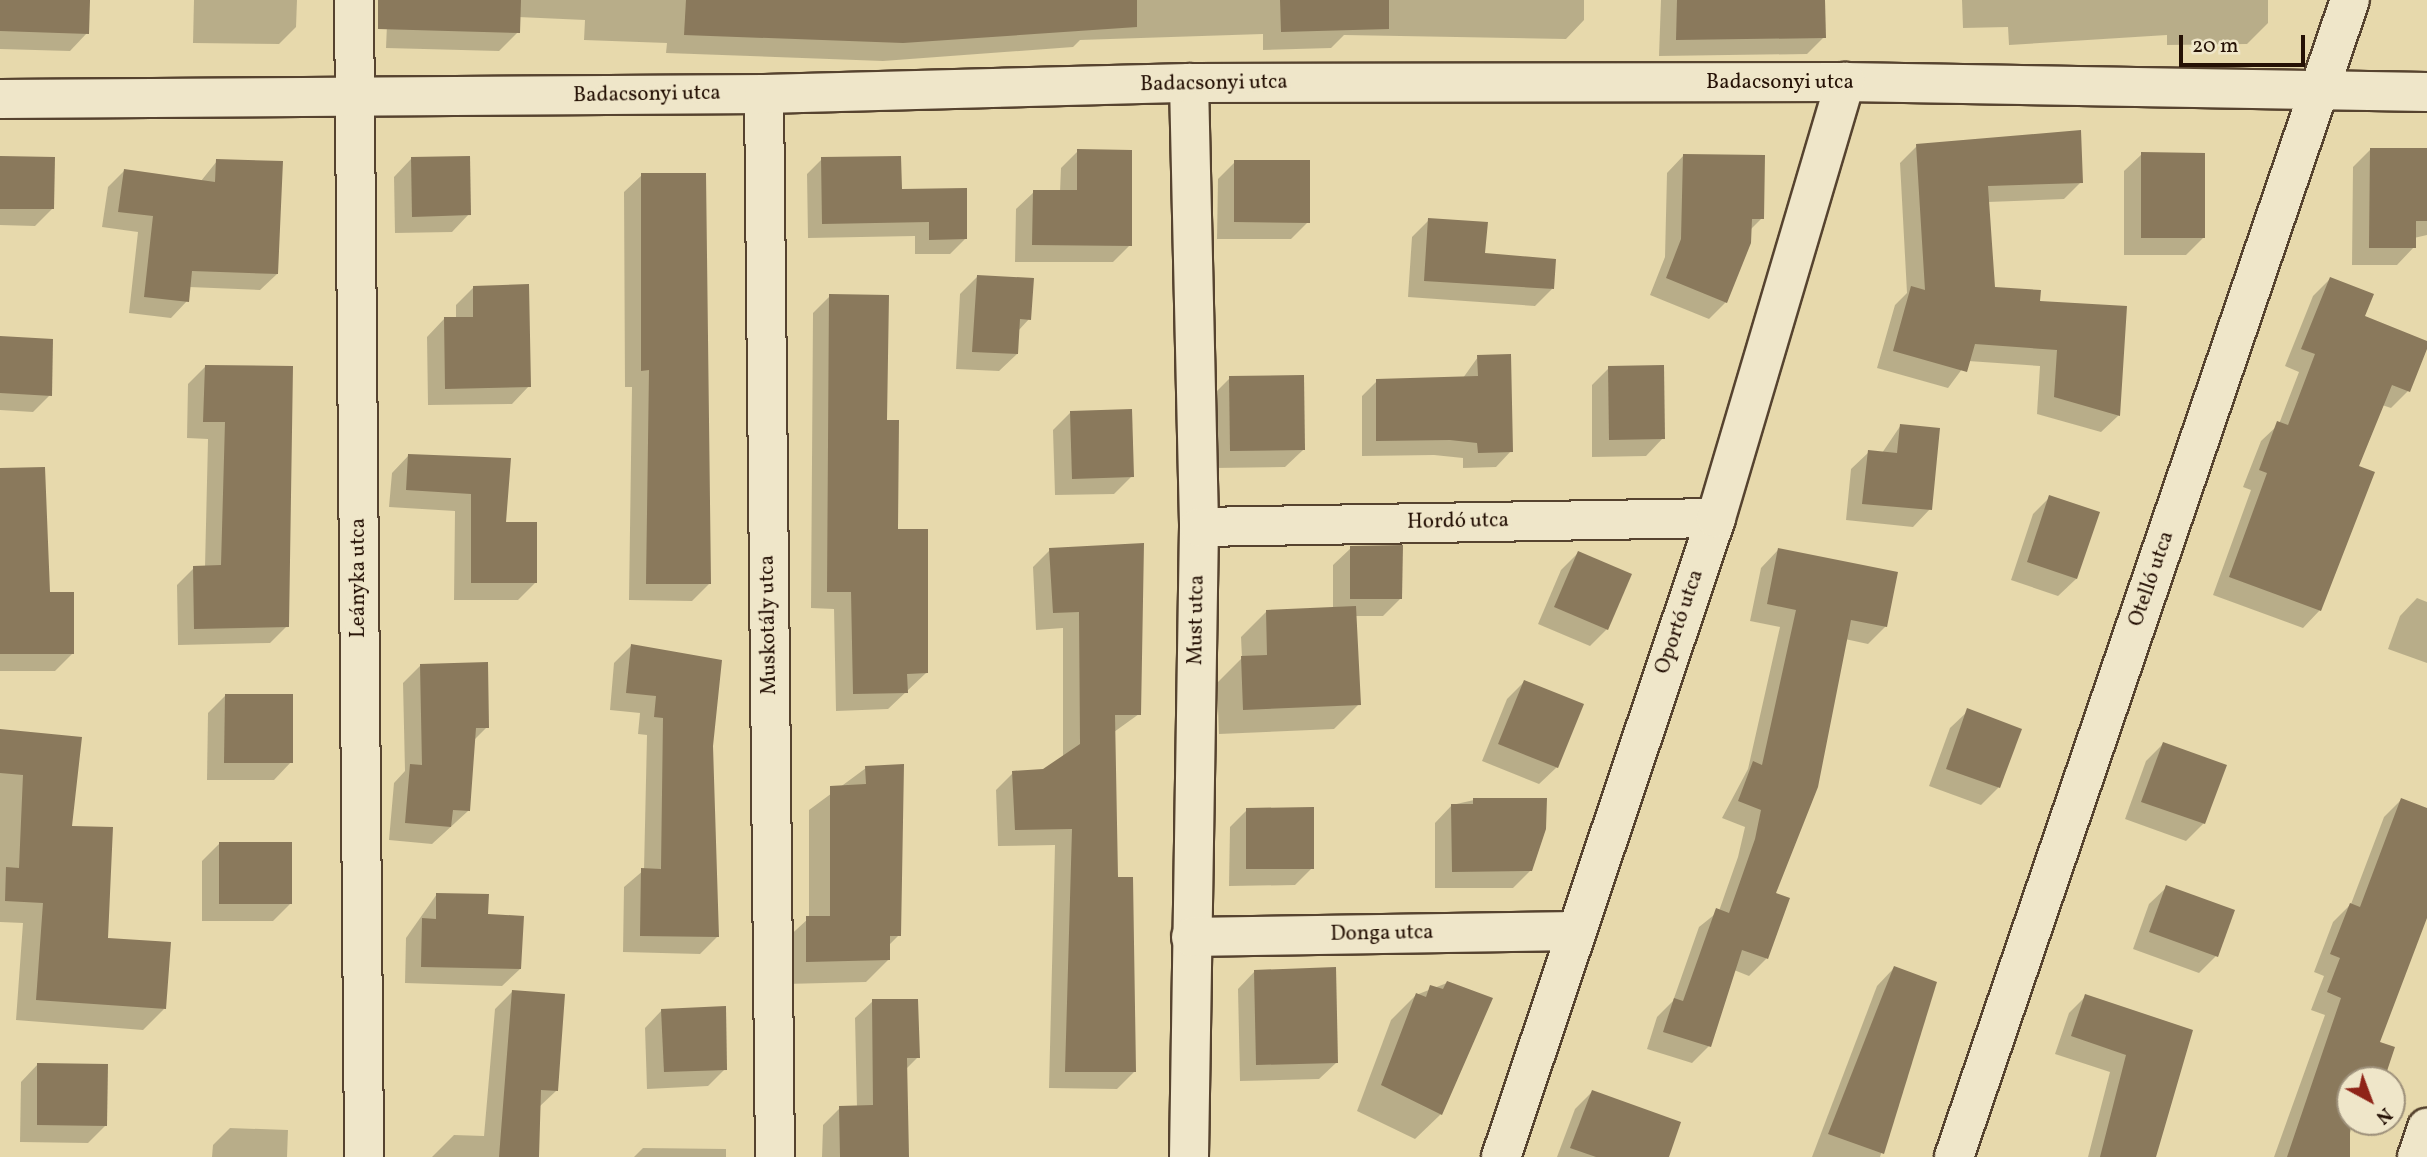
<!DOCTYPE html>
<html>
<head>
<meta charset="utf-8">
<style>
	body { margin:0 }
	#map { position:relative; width:2427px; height:1157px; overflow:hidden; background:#e7d9ac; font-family:Vollkorn,serif }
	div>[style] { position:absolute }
	.shadow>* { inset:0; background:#0003 }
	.building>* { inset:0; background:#8a795c }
	.roads { filter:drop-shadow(2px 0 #56432f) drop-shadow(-2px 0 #56432f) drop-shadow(0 2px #56432f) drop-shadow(0 -2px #56432f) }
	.street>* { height:38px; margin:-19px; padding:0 19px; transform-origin:19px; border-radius:19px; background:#efe6c9 }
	span { translate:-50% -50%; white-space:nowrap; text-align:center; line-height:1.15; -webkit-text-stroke:6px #efe6c9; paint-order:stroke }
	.street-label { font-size:21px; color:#251105 }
	.north { position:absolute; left:2336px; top:1066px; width:70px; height:70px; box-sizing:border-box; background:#efe6c9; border:2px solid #9e917b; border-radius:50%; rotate:139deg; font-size:19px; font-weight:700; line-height:28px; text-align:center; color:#251105 }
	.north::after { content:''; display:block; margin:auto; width:24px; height:32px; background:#8f2418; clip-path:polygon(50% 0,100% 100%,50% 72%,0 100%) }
	.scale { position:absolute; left:2179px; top:35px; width:126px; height:32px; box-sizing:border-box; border:4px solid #251105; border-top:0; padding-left:9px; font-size:21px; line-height:24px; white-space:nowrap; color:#251105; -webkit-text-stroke:5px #efe6c9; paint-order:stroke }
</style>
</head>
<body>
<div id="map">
	<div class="shadow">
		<i style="clip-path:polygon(0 0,88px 0,87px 33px,70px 51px,0 49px)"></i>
		<i style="clip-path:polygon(194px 0,297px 0,296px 27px,279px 44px,193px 43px)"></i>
		<i style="clip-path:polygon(388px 0,1584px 0,1584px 20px,1566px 39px,1344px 35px,1331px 48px,1263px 50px,1263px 34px,1080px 40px,1073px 47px,883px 61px,666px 53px,667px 43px,584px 40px,585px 20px,518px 17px,518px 32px,499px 51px,386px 48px)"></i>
		<i style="clip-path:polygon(1661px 0,1823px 0,1824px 37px,1807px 54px,1659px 56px)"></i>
		<i style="clip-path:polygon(1962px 0,2268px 0,2268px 23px,2247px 44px,2167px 45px,2167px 35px,2009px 45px,2008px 27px,1963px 28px)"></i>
		<i style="clip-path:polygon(1917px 146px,2081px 182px,2064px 199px,1988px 202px,1993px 288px,2039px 303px,2119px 415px,2101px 432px,2037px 414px,2040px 366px,1968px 361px,1948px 388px,1877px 368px,1895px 305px,1907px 293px,1900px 163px)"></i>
		<i style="clip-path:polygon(2371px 149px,2427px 149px,2427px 235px,2414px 238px,2414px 247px,2397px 265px,2352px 265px,2353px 167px)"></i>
		<i style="clip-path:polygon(1078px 151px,1130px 245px,1113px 262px,1015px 262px,1016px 209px,1034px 192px,1060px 192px,1061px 168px)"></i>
		<i style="clip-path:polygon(2142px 154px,2203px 238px,2186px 255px,2124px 255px,2124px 171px)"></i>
		<i style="clip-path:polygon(1684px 155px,1762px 218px,1750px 230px,1726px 302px,1709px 319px,1650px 295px,1665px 257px,1667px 173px)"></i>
		<i style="clip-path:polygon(0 158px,53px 208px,35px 226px,0 225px)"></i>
		<i style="clip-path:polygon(411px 159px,469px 214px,452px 232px,395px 233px,394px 177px)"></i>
		<i style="clip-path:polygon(822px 159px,900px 190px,965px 239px,950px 254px,915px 254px,915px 236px,808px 238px,807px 174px)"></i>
		<i style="clip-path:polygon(217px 161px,277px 274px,260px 290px,189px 287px,187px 301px,171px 318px,129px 313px,138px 232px,102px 227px,108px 187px,124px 171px,201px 181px)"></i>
		<i style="clip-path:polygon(1235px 162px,1308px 222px,1291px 239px,1217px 239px,1218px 179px)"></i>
		<i style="clip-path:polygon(642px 175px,710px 583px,692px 601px,629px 600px,632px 387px,625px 387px,624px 192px)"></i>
		<i style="clip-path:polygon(1429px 220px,1484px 255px,1552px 289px,1535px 306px,1408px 297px,1412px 237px)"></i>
		<i style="clip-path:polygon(978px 276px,1029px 319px,1018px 331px,1017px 354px,999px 371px,956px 369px,960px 294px)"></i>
		<i style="clip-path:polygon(2330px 279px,2363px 317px,2427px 345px,2408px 391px,2391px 408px,2382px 405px,2357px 467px,2320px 610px,2303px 628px,2213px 595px,2251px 490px,2243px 487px,2261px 441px,2279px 424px,2299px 372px,2285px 366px,2313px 296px)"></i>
		<i style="clip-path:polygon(473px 288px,529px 386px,512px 404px,428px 405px,427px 337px,444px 319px,456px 319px,456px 305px)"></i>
		<i style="clip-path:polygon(830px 296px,885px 421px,896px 530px,926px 673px,888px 709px,836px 711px,834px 609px,811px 608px,813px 313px)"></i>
		<i style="clip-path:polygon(0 338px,50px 395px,33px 412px,0 410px)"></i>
		<i style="clip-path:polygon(1478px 357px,1511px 451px,1496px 467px,1463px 468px,1463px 458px,1434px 455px,1362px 456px,1362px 396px,1377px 381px,1463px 378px)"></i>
		<i style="clip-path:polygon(205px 367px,291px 368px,287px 626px,270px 643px,178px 645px,177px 585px,194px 568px,205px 567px,208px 439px,187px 438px,188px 384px)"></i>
		<i style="clip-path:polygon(1609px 368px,1663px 438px,1646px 456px,1592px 457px,1592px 385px)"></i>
		<i style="clip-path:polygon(1230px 378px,1303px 450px,1285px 467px,1213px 468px,1213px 395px)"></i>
		<i style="clip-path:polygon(1070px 413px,1132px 476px,1114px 494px,1055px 495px,1053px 430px)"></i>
		<i style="clip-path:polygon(1901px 425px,1930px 509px,1913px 527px,1846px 520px,1851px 469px,1869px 452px,1882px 453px)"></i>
		<i style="clip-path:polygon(409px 455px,509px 460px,504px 524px,535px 583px,518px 600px,454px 600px,455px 511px,389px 507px,392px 473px)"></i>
		<i style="clip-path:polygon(0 470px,72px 654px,55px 671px,0 671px)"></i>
		<i style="clip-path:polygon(2050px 497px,2076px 579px,2058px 596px,2011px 580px,2033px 514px)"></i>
		<i style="clip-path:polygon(1351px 548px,1401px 598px,1383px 616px,1355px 616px,1359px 704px,1334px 729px,1219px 734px,1217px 683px,1242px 658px,1241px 637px,1266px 612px,1333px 608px,1333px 565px)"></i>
		<i style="clip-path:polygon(1050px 550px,1139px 714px,1114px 732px,1116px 879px,1134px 1072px,1117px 1089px,1049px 1088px,1055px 845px,998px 846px,996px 790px,1013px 773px,1044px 771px,1063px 758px,1063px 628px,1036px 630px,1033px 567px)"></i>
		<i style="clip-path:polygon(1778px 550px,1886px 626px,1868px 644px,1845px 639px,1774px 894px,1788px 899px,1766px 959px,1749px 976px,1734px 970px,1709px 1046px,1692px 1063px,1647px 1049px,1657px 1017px,1673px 1001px,1699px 927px,1719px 911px,1738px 857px,1745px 827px,1722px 818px,1748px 769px,1780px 627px,1750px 621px,1761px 568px)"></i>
		<i style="clip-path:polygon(1578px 553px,1607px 629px,1590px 646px,1538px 624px,1561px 570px)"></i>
		<i style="clip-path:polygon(2417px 598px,2427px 602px,2427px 663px,2388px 649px,2400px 616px)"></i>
		<i style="clip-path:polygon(631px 646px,712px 746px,717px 937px,700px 954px,623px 952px,624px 887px,644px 870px,647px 735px,638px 734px,640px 713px,610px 710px,614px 663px)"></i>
		<i style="clip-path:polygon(421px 665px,487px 727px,474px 740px,468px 811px,432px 844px,389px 840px,394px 783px,405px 771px,403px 683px)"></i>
		<i style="clip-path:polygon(1524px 682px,1557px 767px,1539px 784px,1482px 761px,1507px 699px)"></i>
		<i style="clip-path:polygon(225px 696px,291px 762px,274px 780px,207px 780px,208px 713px)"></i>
		<i style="clip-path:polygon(1968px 711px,2019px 730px,1998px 788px,1981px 805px,1929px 786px,1950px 728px)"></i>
		<i style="clip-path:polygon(0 730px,70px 828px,107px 939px,164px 1009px,143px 1030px,16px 1020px,23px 923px,0 922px)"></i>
		<i style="clip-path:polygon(2163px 744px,2204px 823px,2186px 841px,2125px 819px,2146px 761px)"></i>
		<i style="clip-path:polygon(866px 768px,899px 935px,888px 946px,888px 960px,866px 982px,785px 984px,784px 941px,809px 918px,809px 810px)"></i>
		<i style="clip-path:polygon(1474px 800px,1530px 871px,1513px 888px,1435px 888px,1435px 823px,1452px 805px)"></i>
		<i style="clip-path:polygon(2401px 800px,2427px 809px,2427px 915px,2378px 1043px,2382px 1080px,2350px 1080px,2350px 1122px,2362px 1122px,2351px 1130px,2342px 1157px,2274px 1157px,2325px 1015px,2311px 1010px,2324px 976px,2314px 972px,2333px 922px,2351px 904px,2384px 817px)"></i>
		<i style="clip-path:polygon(1247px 810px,1312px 868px,1295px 885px,1229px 886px,1230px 827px)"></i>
		<i style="clip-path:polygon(219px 844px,291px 903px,273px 921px,202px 921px,202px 861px)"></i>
		<i style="clip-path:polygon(2167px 887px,2216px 956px,2199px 973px,2133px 949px,2149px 904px)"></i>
		<i style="clip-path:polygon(437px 894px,486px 916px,520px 969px,502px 986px,405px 983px,406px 938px)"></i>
		<i style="clip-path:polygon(1894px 968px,1935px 983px,1880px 1157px,1812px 1157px,1877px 986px)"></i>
		<i style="clip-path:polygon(1255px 971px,1337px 1062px,1319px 1079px,1240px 1081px,1238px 989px)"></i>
		<i style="clip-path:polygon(1447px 983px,1441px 1114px,1415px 1139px,1357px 1111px,1391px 1020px,1416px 995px)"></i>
		<i style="clip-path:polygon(512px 992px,556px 1091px,539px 1107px,538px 1157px,432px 1157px,454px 1135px,484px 1136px,495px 1009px)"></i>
		<i style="clip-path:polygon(2086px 996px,2191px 1031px,2151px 1157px,2088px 1157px,2110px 1072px,2055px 1054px,2069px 1013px)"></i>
		<i style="clip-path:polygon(873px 1001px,918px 1057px,906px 1069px,906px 1157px,822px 1157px,823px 1125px,840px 1108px,857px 1108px,855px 1018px)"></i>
		<i style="clip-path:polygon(662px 1010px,725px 1069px,708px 1086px,647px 1089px,645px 1028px)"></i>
		<i style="clip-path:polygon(38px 1064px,105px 1126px,88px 1143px,20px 1142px,21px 1082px)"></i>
		<i style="clip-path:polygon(1592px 1092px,1667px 1157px,1557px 1157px,1575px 1109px)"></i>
		<i style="clip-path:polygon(230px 1128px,288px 1130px,287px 1157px,212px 1157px,213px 1145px)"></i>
		<i style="clip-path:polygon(643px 1148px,726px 1149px,726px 1157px,634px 1157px)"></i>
	</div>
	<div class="building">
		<i style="clip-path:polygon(0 0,90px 0,89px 34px,0 31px)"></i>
		<i style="clip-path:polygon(378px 0,521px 0,520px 33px,378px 29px)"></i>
		<i style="clip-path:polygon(686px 0,1137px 0,1137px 27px,903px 43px,684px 35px)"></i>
		<i style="clip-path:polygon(1280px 0,1389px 0,1389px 29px,1281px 32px)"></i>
		<i style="clip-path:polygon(1677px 0,1825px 0,1826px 38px,1676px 40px)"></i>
		<i style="clip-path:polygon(2081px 130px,2083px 183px,1988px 186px,1995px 287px,2041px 290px,2040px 301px,2127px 306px,2120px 416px,2054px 397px,2057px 350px,1975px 344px,1967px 372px,1893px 351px,1911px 286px,1925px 290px,1916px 144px)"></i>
		<i style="clip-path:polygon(2370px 148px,2427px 148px,2427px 221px,2416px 221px,2416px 248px,2369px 248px)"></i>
		<i style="clip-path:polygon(1077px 149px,1132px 150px,1132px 246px,1032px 245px,1033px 190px,1077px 190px)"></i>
		<i style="clip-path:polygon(2141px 152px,2205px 153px,2205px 238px,2141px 238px)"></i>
		<i style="clip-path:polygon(1683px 154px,1765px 155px,1764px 219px,1752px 219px,1751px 243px,1727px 303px,1666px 278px,1681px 239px)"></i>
		<i style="clip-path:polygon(0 156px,55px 157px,54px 209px,0 209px)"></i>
		<i style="clip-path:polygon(470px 156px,471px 215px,412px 217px,411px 157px)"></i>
		<i style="clip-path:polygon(901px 156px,902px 189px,967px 188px,967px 239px,929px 240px,929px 222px,822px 224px,821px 157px)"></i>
		<i style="clip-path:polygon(216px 159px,283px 161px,278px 274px,192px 271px,189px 302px,144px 297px,153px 216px,118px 212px,124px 169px,215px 182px)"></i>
		<i style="clip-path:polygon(1234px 160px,1310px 160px,1310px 223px,1234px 222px)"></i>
		<i style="clip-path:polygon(641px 173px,706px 173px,711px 584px,646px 584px,649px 370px,641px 371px)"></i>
		<i style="clip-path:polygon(1428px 218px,1488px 222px,1485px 253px,1556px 259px,1554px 289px,1424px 281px)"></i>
		<i style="clip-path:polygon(977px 275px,1034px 278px,1031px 320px,1020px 319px,1018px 354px,972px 352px)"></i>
		<i style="clip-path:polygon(2330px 277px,2374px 294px,2365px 316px,2427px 341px,2427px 349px,2410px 392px,2392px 385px,2359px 466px,2375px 472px,2321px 611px,2229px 577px,2267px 473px,2259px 470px,2277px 421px,2288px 425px,2315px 354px,2301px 349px)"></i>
		<i style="clip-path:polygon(529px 284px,531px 387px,445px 389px,444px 317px,473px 317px,473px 286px)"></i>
		<i style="clip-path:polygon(829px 294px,889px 295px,887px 420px,899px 420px,898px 529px,928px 529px,928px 673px,907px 674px,908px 693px,853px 694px,851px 592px,827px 592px)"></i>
		<i style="clip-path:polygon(0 336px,53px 339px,52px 396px,0 393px)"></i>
		<i style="clip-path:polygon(1511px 354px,1513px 452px,1478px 453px,1477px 443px,1450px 440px,1376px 441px,1376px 379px,1478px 376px,1477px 355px)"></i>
		<i style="clip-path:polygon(205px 365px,293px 366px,289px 627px,194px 629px,193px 566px,221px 565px,225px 422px,203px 422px)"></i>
		<i style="clip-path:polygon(1664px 365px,1665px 439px,1609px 440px,1608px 366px)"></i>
		<i style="clip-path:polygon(1304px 375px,1305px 450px,1230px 451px,1229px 376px)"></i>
		<i style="clip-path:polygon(1132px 409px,1134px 477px,1072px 479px,1070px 411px)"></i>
		<i style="clip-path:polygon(1900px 424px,1940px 428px,1932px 510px,1862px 504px,1868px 450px,1897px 453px)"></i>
		<i style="clip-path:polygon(408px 454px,511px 458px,506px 522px,537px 522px,537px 583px,471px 583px,471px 494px,406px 490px)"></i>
		<i style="clip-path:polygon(45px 467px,50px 592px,74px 592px,74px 654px,0 654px,0 468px)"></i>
		<i style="clip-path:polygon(2049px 495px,2100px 512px,2077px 579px,2027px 562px)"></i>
		<i style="clip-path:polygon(1144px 543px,1141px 715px,1115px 715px,1118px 877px,1133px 877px,1136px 1072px,1065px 1072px,1072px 829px,1015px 830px,1012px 771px,1043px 769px,1080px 744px,1079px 612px,1053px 613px,1049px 548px)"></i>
		<i style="clip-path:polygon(1403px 545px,1402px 599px,1350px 599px,1350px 546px)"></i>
		<i style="clip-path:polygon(1778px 548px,1898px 572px,1887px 627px,1851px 620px,1818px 787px,1776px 893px,1790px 898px,1768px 959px,1742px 950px,1711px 1047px,1663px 1032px,1674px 998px,1683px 1001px,1716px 908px,1729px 913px,1755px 839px,1761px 810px,1738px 801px,1753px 761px,1762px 765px,1796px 610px,1767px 604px)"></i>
		<i style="clip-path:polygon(1578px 551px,1632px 574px,1608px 630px,1554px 607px)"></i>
		<i style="clip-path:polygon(1356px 606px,1361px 705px,1243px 710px,1241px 656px,1267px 655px,1266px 610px)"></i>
		<i style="clip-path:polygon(631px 644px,722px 660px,713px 746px,719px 937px,640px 936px,641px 868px,661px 869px,663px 718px,654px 717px,656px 696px,626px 693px)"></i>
		<i style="clip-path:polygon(488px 662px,489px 728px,476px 728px,470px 811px,453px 810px,451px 827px,405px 823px,410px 764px,422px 765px,420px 664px)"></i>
		<i style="clip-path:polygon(1524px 680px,1584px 704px,1558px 768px,1498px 744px)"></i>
		<i style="clip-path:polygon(225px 694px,293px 694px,293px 763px,224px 763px)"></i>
		<i style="clip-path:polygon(1967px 708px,2022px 729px,2000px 788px,1946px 769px)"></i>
		<i style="clip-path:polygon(0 729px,82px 737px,72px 826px,113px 827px,108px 938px,171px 942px,166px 1009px,36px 1000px,43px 903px,5px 901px,6px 867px,19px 868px,23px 775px,0 773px)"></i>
		<i style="clip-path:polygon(2163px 742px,2227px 765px,2205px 824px,2141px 802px)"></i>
		<i style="clip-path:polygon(904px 764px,901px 936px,890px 936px,890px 960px,806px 962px,806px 916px,830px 916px,830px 786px,866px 784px,865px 766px)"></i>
		<i style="clip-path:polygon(1473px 798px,1547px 798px,1546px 829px,1532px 871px,1452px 872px,1451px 804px,1473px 804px)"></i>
		<i style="clip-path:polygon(2401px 798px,2427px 808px,2427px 918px,2380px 1042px,2395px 1047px,2384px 1080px,2350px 1080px,2350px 1157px,2287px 1157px,2341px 998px,2327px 992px,2340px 958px,2330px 954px,2350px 903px,2360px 907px)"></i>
		<i style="clip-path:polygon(1314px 807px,1314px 869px,1246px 869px,1246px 808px)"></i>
		<i style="clip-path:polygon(219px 842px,292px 842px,292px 904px,219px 904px)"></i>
		<i style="clip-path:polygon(2166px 885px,2235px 910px,2218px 957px,2149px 932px)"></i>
		<i style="clip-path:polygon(436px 893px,489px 894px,488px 914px,524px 916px,521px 969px,421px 967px,422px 918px,436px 919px)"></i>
		<i style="clip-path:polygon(1894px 966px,1937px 982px,1884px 1154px,1828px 1134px)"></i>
		<i style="clip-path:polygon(1336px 967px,1338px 1063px,1256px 1065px,1254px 970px)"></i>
		<i style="clip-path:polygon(1447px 981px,1493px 998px,1442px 1115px,1381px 1085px,1416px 993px,1426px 997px,1430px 985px,1443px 989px)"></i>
		<i style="clip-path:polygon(512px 990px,565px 994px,558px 1091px,541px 1090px,539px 1157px,499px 1157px)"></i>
		<i style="clip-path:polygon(2085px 994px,2193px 1030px,2156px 1157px,2100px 1157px,2126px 1055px,2071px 1036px)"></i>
		<i style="clip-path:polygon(872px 999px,918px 999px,920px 1058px,907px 1058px,909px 1157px,840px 1157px,839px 1106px,873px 1105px)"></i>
		<i style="clip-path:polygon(726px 1006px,727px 1070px,664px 1072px,661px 1009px)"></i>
		<i style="clip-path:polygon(37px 1063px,108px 1064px,107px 1126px,37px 1125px)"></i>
		<i style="clip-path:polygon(1592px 1090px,1681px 1122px,1669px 1157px,1596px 1157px,1570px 1148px)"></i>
	</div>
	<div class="roads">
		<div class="street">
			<i style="left:354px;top:0;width:1157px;rotate:89.5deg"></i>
			<i style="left:1189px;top:83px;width:444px;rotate:88.7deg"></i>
			<i style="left:1199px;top:527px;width:630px;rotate:90.91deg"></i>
			<i style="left:764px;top:94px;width:1063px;rotate:89.41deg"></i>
			<i style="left:0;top:99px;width:764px;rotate:-0.37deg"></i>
			<i style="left:764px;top:94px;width:425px;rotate:-1.5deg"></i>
			<i style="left:1189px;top:83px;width:656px;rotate:-0.09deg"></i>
			<i style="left:1845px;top:82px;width:582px;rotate:0.98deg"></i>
			<i style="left:1199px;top:527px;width:517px;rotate:-1deg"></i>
			<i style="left:1191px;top:937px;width:382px;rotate:-0.9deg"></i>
			<i style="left:1501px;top:1157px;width:674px;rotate:-71.4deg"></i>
			<i style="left:1716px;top:518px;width:455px;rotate:-73.5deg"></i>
			<i style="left:1954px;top:1157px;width:1223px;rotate:-71.11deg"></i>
			<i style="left:2417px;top:1157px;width:31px;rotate:-71deg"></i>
		</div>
	</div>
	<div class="street-label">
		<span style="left:1780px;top:83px">Badacsonyi utca</span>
		<span style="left:1214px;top:84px;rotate:-1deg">Badacsonyi utca</span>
		<span style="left:647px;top:95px;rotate:-1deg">Badacsonyi utca</span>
		<span style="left:1458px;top:522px;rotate:-1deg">Hordó utca</span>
		<span style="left:359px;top:578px;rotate:-90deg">Leányka utca</span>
		<span style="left:2152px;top:579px;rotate:-71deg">Otelló utca</span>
		<span style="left:1197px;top:620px;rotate:-89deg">Must utca</span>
		<span style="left:1680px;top:622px;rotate:-71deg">Oportó utca</span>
		<span style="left:769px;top:625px;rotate:-91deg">Muskotály utca</span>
		<span style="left:1382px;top:934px;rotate:-1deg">Donga utca</span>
	</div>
	<div class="north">N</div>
	<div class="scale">20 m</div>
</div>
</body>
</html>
